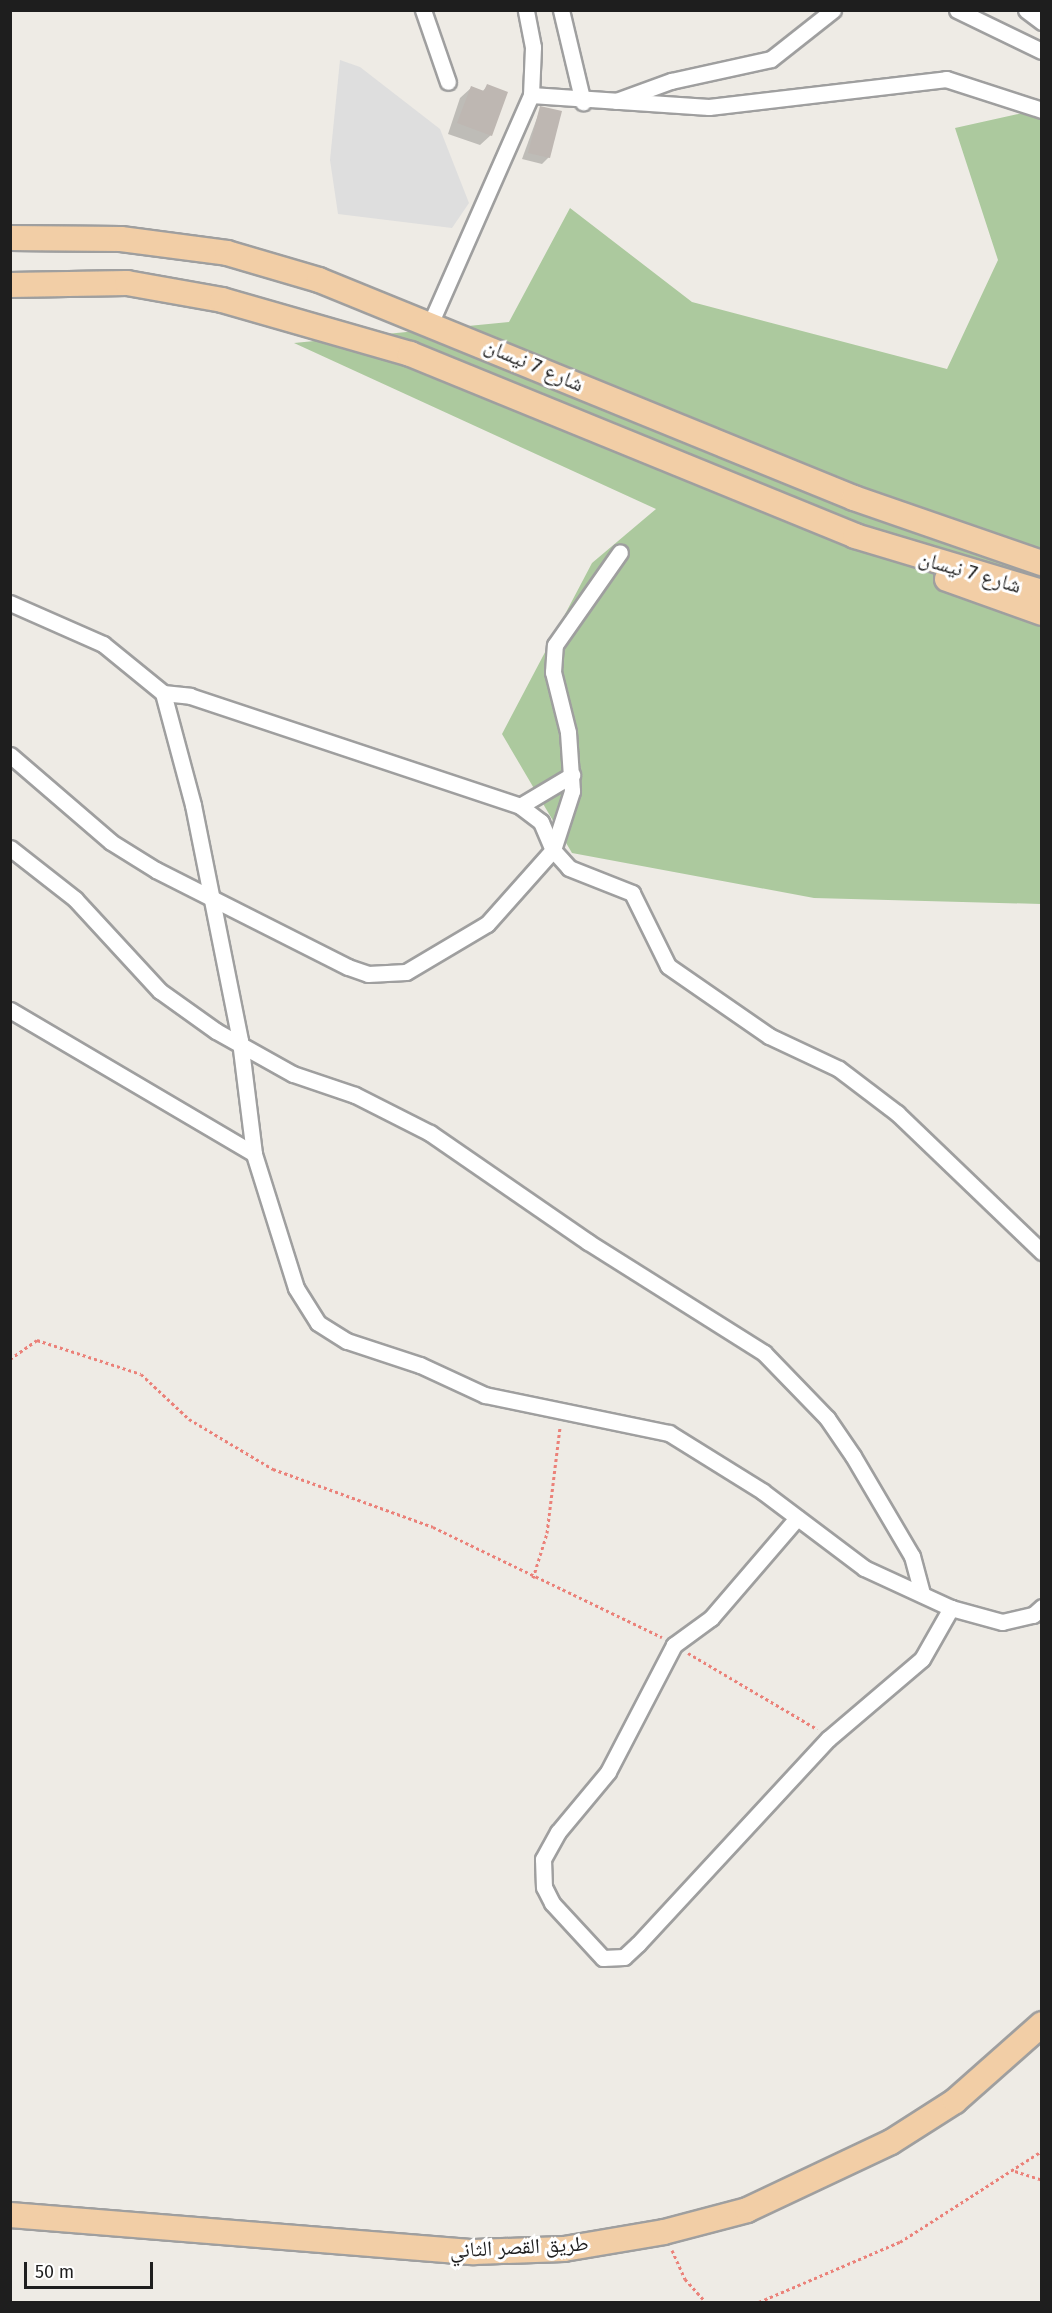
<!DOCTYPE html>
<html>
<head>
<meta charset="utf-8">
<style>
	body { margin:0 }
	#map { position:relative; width:1052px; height:2313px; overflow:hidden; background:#eeebe5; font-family:"Fira Sans","Noto Naskh Arabic",sans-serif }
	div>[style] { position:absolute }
	.forest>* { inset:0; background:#acc99e }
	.parking>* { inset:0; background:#dedede }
	.shadow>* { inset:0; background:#0003 }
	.building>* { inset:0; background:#beb7b2 }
	.path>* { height:3px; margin-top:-1.5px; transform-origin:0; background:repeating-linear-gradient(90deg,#eb8179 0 3px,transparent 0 6px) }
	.roads { filter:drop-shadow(2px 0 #9f9f9f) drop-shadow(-2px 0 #9f9f9f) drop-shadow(0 2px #9f9f9f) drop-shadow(0 -2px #9f9f9f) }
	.street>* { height:15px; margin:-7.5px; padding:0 7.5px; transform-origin:7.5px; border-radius:7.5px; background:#fff }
	.primary>* { height:24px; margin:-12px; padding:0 12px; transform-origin:12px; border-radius:12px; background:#f2cea6 }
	span { translate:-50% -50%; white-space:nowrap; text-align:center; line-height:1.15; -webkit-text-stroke:6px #fff; paint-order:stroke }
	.street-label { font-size:21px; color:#1e1e1e }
	.frame { position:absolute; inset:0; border:12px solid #1e1e1e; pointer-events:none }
	.scale { position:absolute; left:24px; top:2262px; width:129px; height:27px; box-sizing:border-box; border:3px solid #1e1e1e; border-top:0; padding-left:8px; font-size:18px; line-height:21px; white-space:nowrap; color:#1e1e1e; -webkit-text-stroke:4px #fff; paint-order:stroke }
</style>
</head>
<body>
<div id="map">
	<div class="forest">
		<i style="clip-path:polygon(1023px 113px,1041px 115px,1041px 904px,814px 898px,572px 853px,502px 734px,592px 563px,656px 509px,294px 343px,509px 322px,570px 208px,692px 302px,947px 369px,998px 260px,955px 128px)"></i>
	</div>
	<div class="parking">
		<i style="clip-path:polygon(340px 60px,360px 67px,440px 129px,469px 203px,452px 228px,338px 214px,330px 160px)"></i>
	</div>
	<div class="shadow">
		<i style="clip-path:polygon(487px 86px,491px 135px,480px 145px,448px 134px,460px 98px,471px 88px,482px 92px)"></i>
		<i style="clip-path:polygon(541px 107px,549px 157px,542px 164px,522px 159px)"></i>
	</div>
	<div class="building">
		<i style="clip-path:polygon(487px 84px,508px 92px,492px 136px,457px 123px,471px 86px,484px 91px)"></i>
		<i style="clip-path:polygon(540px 106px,562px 111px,550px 158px,528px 153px)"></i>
	</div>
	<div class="path">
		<i style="left:10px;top:1359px;width:33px;rotate:-35deg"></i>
		<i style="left:37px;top:1340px;width:109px;rotate:18.1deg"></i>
		<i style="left:141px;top:1374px;width:66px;rotate:43.2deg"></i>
		<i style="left:189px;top:1419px;width:98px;rotate:30.8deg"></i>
		<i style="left:273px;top:1469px;width:170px;rotate:19.9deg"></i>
		<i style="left:433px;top:1527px;width:254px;rotate:25.7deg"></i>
		<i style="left:533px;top:1578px;width:47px;rotate:-72.7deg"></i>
		<i style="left:547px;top:1533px;width:107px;rotate:-83deg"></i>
		<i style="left:688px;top:1653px;width:150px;rotate:30.5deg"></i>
		<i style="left:1015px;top:2171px;width:28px;rotate:18deg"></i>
		<i style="left:672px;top:2250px;width:32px;rotate:66deg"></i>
		<i style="left:685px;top:2279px;width:31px;rotate:48deg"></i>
		<i style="left:759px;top:2302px;width:153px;rotate:-23.1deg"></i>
		<i style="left:900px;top:2242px;width:169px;rotate:-32.7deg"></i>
	</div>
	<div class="roads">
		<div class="street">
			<i style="left:423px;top:10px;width:76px;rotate:70.9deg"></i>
			<i style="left:561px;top:10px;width:95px;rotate:76.6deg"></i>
			<i style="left:957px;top:10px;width:94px;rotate:25.8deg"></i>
			<i style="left:1026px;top:10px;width:20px;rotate:37deg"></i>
			<i style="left:531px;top:95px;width:178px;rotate:3.9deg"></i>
			<i style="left:709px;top:107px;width:239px;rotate:-6.7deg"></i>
			<i style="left:946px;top:79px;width:101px;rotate:17.9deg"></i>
			<i style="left:616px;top:101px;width:59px;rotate:-20deg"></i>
			<i style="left:671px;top:81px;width:102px;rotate:-12.4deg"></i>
			<i style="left:771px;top:59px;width:79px;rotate:-38.3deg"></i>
			<i style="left:431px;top:322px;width:248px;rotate:-66.2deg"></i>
			<i style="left:531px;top:95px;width:48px;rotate:-87.6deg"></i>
			<i style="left:533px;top:47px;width:38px;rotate:-101deg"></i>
			<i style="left:10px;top:603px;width:102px;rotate:23.8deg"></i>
			<i style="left:103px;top:644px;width:77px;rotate:39.2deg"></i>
			<i style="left:163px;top:693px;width:116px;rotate:75deg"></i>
			<i style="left:193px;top:805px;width:241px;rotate:78.7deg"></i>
			<i style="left:240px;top:1041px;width:114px;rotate:82.9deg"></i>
			<i style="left:254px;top:1154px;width:140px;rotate:72.6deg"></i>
			<i style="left:296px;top:1288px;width:41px;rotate:57.8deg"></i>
			<i style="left:318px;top:1323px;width:34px;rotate:32deg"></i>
			<i style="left:347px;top:1341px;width:77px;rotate:18.2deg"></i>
			<i style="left:420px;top:1365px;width:72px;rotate:24.8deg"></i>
			<i style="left:485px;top:1395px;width:188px;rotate:11.7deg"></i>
			<i style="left:669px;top:1433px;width:110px;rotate:31.9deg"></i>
			<i style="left:762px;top:1491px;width:128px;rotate:37deg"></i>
			<i style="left:864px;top:1568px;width:96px;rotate:24.7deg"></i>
			<i style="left:951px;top:1608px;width:53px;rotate:15.4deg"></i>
			<i style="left:1002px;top:1622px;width:32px;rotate:-13deg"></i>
			<i style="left:1033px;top:1615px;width:12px;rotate:-42deg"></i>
			<i style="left:163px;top:693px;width:27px;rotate:6deg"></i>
			<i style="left:190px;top:696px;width:348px;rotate:18.4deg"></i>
			<i style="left:520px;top:806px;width:26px;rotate:37deg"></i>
			<i style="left:541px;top:822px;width:30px;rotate:67deg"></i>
			<i style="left:553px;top:850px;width:24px;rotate:48deg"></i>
			<i style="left:569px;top:868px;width:68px;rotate:21.6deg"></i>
			<i style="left:632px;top:893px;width:81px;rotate:63.7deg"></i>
			<i style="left:668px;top:966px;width:123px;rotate:34.7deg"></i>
			<i style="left:769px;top:1036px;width:77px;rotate:25.2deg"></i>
			<i style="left:839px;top:1069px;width:73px;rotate:37.2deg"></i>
			<i style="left:897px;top:1113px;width:201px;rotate:43.8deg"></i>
			<i style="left:10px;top:755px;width:133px;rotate:40.7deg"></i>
			<i style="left:111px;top:842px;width:53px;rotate:31.9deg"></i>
			<i style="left:156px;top:870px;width:215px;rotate:26.8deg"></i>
			<i style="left:348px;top:967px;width:21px;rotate:19deg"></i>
			<i style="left:368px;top:974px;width:38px;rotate:-3deg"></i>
			<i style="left:406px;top:972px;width:94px;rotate:-30.7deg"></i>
			<i style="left:487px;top:924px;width:99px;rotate:-48.3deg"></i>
			<i style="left:553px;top:850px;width:62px;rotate:-72.1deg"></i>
			<i style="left:572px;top:791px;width:59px;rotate:-93.9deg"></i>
			<i style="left:568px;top:732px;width:62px;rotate:-104deg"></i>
			<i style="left:553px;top:672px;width:27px;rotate:-86deg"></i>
			<i style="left:555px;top:645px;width:113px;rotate:-55deg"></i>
			<i style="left:520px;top:806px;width:61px;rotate:-30.8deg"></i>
			<i style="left:10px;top:848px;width:83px;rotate:38.1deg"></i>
			<i style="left:75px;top:899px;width:125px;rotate:47.3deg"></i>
			<i style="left:160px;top:991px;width:69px;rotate:35.5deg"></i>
			<i style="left:216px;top:1031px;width:88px;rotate:29.2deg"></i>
			<i style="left:293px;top:1074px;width:65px;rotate:18.7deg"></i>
			<i style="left:355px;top:1095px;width:84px;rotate:26.9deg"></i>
			<i style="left:430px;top:1133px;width:192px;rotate:34.6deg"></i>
			<i style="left:588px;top:1242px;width:208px;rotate:32.2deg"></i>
			<i style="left:764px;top:1353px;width:91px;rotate:45.9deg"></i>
			<i style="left:827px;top:1418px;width:46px;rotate:55.6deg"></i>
			<i style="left:853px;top:1456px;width:116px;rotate:59.5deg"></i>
			<i style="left:912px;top:1556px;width:39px;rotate:75deg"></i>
			<i style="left:10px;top:1010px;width:283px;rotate:30.5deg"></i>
			<i style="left:797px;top:1518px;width:132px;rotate:130.7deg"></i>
			<i style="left:711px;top:1618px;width:46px;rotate:143.9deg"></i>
			<i style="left:674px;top:1645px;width:143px;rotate:117.5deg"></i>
			<i style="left:608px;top:1772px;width:78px;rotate:129.8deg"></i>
			<i style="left:558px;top:1832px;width:31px;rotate:119deg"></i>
			<i style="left:543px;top:1859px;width:28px;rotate:88deg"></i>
			<i style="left:544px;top:1887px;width:18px;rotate:63deg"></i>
			<i style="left:552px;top:1903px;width:75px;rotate:47.2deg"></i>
			<i style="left:603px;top:1958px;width:21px;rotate:-3deg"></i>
			<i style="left:624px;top:1957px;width:19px;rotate:-43deg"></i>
			<i style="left:638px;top:1944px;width:280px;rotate:-47.2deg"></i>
			<i style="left:828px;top:1739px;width:123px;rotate:-40.4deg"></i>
			<i style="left:922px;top:1659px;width:59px;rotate:-60.4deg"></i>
		</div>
		<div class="primary">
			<i style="left:10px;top:238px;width:111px;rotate:0.5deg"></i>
			<i style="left:121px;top:239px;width:107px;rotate:7.5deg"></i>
			<i style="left:227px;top:253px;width:96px;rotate:16.4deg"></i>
			<i style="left:319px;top:280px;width:578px;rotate:22.17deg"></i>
			<i style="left:854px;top:498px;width:199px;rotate:19.1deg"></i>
			<i style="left:10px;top:285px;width:117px;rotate:-1deg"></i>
			<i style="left:127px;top:283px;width:97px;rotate:10.1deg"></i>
			<i style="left:222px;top:300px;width:196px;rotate:16deg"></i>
			<i style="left:410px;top:354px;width:481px;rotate:22.2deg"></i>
			<i style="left:855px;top:536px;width:195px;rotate:16.7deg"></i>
			<i style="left:947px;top:579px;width:101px;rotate:19.7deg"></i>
			<i style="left:10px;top:2215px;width:465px;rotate:4.6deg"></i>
			<i style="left:474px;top:2252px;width:90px;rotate:-1.9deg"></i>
			<i style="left:564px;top:2249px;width:101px;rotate:-9.6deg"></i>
			<i style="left:664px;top:2232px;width:86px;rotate:-14.8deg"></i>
			<i style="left:747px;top:2210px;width:159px;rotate:-25.3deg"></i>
			<i style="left:891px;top:2142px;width:76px;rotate:-32.6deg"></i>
			<i style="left:955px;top:2101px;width:116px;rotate:-41.5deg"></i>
		</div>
	</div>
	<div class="street-label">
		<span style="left:534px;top:365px;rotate:23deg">شارع 7 نيسان</span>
		<span style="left:970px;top:572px;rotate:16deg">شارع 7 نيسان</span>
		<span style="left:519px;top:2247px;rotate:-3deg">طريق القصر الثاني</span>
	</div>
	<div class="frame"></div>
	<div class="scale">50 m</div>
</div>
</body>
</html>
